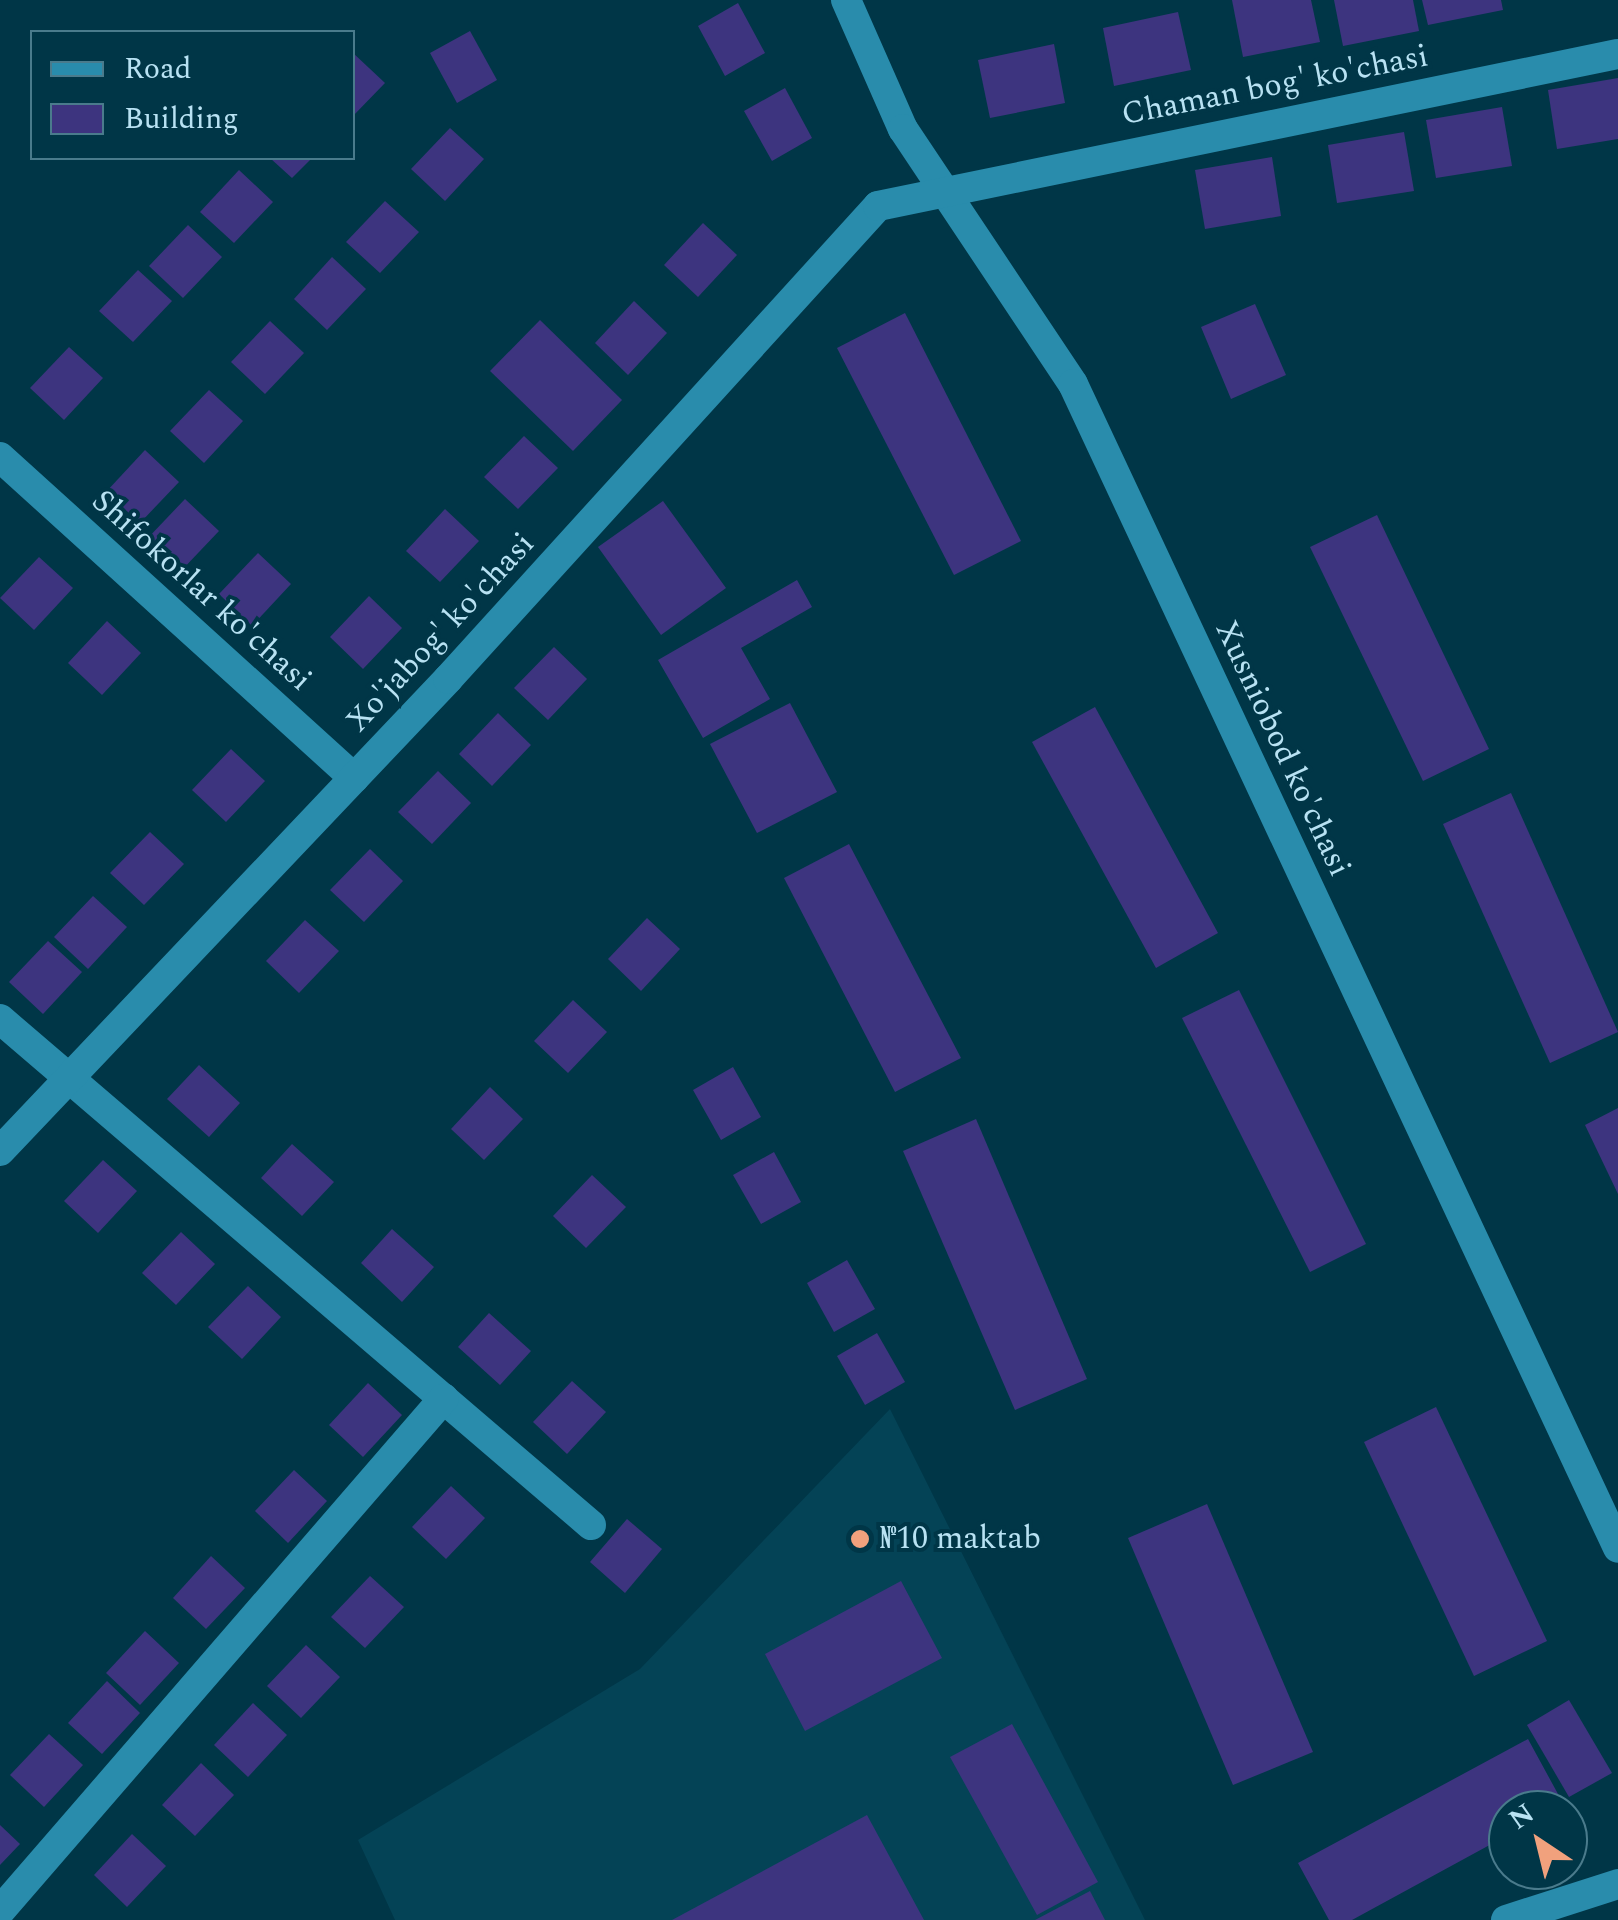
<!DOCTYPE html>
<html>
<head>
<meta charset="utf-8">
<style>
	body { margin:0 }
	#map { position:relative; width:1618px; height:1920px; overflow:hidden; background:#003647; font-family:Spectral,serif }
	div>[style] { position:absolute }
	.built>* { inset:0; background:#044356 }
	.building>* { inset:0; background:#3d347f }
	.minor>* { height:30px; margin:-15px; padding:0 15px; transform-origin:15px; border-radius:15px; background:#298cac }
	.dots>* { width:28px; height:28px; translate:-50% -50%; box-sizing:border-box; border:5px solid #003647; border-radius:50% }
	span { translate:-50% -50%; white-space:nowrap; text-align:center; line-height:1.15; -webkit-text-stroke:8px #003647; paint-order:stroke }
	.street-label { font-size:32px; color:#b8e2f3 }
	.poi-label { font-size:32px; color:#b8e2f3 }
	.left { translate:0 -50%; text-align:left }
	.legend { position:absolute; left:30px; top:30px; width:325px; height:130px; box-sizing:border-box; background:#003647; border:2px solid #4a7b8c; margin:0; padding:12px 18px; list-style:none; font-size:30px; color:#b8e2f3 }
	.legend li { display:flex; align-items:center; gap:20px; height:50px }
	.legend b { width:50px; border:2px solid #4a7b8c }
	.north { position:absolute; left:1488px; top:1790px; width:100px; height:100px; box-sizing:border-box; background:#003647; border:2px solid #4a7b8c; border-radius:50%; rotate:325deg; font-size:28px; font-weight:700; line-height:40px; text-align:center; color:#b8e2f3 }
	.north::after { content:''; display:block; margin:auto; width:35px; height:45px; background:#f1a17d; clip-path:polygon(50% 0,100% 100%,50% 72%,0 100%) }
</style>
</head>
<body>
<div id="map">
	<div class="built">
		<i style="clip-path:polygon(890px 1409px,1145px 1920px,395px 1920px,358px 1840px,640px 1669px)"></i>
	</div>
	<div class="building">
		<i style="clip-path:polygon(1232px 0,1311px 0,1320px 42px,1243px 57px)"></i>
		<i style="clip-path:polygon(1334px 0,1413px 0,1419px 31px,1343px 46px)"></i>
		<i style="clip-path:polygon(1422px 0,1501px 0,1503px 10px,1428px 25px)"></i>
		<i style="clip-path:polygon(738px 3px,765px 53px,725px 76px,698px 26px)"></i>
		<i style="clip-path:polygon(1178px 12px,1191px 70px,1114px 86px,1103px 28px)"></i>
		<i style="clip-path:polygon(470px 31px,497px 80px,457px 103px,430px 53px)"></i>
		<i style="clip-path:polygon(1054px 44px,1065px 103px,990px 118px,978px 60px)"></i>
		<i style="clip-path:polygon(352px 52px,385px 83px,352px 117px)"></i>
		<i style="clip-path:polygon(1618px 78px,1618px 139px,1557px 149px,1548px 90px)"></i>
		<i style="clip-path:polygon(785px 88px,812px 138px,772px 161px,744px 111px)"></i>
		<i style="clip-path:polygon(1502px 107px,1512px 166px,1436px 178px,1426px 120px)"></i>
		<i style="clip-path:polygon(450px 128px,484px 159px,445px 201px,411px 169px)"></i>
		<i style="clip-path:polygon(1404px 132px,1414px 191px,1337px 203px,1328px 145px)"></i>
		<i style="clip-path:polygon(1272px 157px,1281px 216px,1205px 229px,1195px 170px)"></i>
		<i style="clip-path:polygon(270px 158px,312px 158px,292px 178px)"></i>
		<i style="clip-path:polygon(239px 170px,273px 202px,234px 243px,200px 212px)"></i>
		<i style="clip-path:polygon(385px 201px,419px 232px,380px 273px,346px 242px)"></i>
		<i style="clip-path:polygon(703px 223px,737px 255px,698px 297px,664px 265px)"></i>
		<i style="clip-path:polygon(188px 225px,222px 257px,183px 298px,149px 266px)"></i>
		<i style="clip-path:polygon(332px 257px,366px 289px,327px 330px,294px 299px)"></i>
		<i style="clip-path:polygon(138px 270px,172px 301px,133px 342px,99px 311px)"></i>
		<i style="clip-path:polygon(634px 301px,667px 333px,628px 375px,595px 343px)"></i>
		<i style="clip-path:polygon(1255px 304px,1286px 375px,1231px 399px,1201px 327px)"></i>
		<i style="clip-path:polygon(905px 313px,1021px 541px,954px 575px,837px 348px)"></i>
		<i style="clip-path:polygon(540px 320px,622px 400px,573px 451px,490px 371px)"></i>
		<i style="clip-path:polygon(270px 321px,304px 353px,265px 394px,231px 362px)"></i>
		<i style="clip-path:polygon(69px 347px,103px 378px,64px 420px,30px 388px)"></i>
		<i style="clip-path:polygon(209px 390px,243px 421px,204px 463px,170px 431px)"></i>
		<i style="clip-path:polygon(524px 436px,558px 468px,518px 509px,484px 477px)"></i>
		<i style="clip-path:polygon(145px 450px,179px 482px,140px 523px,106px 492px)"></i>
		<i style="clip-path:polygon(185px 499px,219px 531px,180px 572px,146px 540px)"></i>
		<i style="clip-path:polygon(663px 501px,726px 588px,661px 635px,598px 547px)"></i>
		<i style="clip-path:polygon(445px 509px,479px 541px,440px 582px,406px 551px)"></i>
		<i style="clip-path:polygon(1377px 515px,1489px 749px,1423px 781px,1310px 547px)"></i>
		<i style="clip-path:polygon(258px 553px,291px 584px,252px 626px,219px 594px)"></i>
		<i style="clip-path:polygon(39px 557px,73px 588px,34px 630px,0 598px)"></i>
		<i style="clip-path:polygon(797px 580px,812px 607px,741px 648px,770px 699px,703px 738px,658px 660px)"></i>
		<i style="clip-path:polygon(369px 596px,402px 628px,363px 669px,330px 637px)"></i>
		<i style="clip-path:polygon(107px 621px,141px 653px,102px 695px,68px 663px)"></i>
		<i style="clip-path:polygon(554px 647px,587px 679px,548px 720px,514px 688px)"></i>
		<i style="clip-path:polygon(790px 703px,837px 792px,757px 833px,710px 744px)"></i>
		<i style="clip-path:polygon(1095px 707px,1218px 933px,1156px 968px,1032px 742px)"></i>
		<i style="clip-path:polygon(498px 713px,531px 745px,492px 786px,459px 754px)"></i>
		<i style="clip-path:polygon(231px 749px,265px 781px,226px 822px,192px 790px)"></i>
		<i style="clip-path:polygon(438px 771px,471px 803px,432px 844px,398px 812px)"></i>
		<i style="clip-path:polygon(1511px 793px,1618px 1032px,1550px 1063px,1443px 824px)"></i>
		<i style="clip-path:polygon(150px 832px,184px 864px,144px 905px,110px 873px)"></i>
		<i style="clip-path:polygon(849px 844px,961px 1058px,895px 1092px,784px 878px)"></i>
		<i style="clip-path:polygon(370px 849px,403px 881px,364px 922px,330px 890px)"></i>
		<i style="clip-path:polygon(93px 896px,127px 927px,88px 969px,54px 937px)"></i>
		<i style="clip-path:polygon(647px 918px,680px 949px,641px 991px,608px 959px)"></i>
		<i style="clip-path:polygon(305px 920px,339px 951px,299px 993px,266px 961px)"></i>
		<i style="clip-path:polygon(48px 941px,82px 972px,43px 1014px,9px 982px)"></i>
		<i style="clip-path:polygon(1239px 990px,1366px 1244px,1310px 1272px,1182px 1018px)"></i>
		<i style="clip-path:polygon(573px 1000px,607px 1032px,568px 1073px,534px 1041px)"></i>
		<i style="clip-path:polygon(199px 1065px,240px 1103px,209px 1137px,167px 1099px)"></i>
		<i style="clip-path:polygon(733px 1067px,761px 1117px,721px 1140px,693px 1090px)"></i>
		<i style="clip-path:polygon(490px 1087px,523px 1119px,484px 1160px,451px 1129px)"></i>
		<i style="clip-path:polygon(1618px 1108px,1618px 1194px,1585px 1125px)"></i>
		<i style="clip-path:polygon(976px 1119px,1087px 1379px,1015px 1410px,903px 1151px)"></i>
		<i style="clip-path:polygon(292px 1144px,334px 1182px,302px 1216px,261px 1178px)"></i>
		<i style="clip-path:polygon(774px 1152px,801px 1202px,761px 1224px,733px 1175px)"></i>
		<i style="clip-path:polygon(103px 1160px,137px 1191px,98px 1233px,64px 1201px)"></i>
		<i style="clip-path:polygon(592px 1175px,626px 1207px,586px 1248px,553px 1216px)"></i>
		<i style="clip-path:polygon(392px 1229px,434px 1267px,402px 1302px,361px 1263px)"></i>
		<i style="clip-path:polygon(181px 1232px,215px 1264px,176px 1305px,142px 1273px)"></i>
		<i style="clip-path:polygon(847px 1260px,875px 1309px,834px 1332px,807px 1283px)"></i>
		<i style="clip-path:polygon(248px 1286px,281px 1317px,242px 1359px,208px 1327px)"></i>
		<i style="clip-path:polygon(489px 1313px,531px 1351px,500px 1385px,458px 1347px)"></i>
		<i style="clip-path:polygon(877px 1333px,905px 1382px,865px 1405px,837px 1356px)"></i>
		<i style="clip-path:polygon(572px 1381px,606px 1412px,567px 1454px,533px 1422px)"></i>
		<i style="clip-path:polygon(368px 1383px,402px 1415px,363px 1457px,329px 1425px)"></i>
		<i style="clip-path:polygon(1436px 1407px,1547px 1641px,1474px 1676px,1364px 1442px)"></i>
		<i style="clip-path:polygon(294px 1470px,327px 1501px,288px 1543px,255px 1511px)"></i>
		<i style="clip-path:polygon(451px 1486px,485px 1518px,446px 1559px,412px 1527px)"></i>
		<i style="clip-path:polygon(1207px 1504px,1313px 1752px,1233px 1785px,1128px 1538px)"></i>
		<i style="clip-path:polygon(627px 1519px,662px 1549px,625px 1593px,590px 1562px)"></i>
		<i style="clip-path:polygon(211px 1556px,245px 1588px,206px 1629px,173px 1598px)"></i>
		<i style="clip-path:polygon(370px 1576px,404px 1607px,365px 1648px,331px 1617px)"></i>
		<i style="clip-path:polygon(901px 1581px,942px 1658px,805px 1731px,765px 1654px)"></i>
		<i style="clip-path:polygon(145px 1631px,179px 1663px,140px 1705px,106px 1673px)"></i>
		<i style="clip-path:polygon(306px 1645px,340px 1677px,301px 1718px,267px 1686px)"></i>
		<i style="clip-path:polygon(107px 1681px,140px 1713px,102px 1754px,68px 1723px)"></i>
		<i style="clip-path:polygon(1569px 1700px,1612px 1773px,1569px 1797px,1527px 1725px)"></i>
		<i style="clip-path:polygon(253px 1703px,287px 1735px,248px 1777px,214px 1745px)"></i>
		<i style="clip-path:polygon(1012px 1724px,1098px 1882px,1037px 1915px,950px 1757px)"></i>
		<i style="clip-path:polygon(49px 1734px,83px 1765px,44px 1807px,10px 1775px)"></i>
		<i style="clip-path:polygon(1528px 1739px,1564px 1805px,1508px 1810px,1508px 1835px,1352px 1920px,1329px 1920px,1298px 1863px)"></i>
		<i style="clip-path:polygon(201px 1763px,234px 1795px,195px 1836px,162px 1805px)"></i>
		<i style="clip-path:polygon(867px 1815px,924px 1920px,672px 1920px)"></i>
		<i style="clip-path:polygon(0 1825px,20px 1844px,0 1865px)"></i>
		<i style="clip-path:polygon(132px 1834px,166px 1866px,127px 1907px,94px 1875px)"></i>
		<i style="clip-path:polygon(1090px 1891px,1105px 1920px,1035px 1920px)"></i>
	</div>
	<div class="minor">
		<i style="left:846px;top:0;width:141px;rotate:66.2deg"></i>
		<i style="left:903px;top:129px;width:306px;rotate:56.3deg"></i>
		<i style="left:1073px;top:384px;width:1285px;rotate:64.91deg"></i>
		<i style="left:0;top:457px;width:478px;rotate:42.2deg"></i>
		<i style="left:0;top:1019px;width:778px;rotate:40.57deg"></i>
		<i style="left:0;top:1151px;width:651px;rotate:-46.49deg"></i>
		<i style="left:448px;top:679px;width:639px;rotate:-47.73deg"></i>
		<i style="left:878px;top:206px;width:755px;rotate:-11.61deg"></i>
		<i style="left:0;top:1911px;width:678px;rotate:-49.12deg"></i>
		<i style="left:1506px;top:1920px;width:118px;rotate:-17.8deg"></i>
	</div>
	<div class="dots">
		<i style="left:860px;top:1539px;background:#f1a17d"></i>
	</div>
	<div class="street-label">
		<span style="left:1275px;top:86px;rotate:-11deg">Chaman bog' ko'chasi</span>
		<span style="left:201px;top:591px;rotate:42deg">Shifokorlar ko'chasi</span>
		<span style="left:441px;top:633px;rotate:-47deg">Xo'jabog' ko'chasi</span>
		<span style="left:1282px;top:749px;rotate:65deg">Xusniobod ko'chasi</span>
	</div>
	<div class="poi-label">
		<span class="left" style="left:880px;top:1539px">№10 maktab</span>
	</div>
	<ul class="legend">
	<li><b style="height:12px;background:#298cac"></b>Road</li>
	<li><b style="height:28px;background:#3d347f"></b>Building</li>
	</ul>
	<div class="north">N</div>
</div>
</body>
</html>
